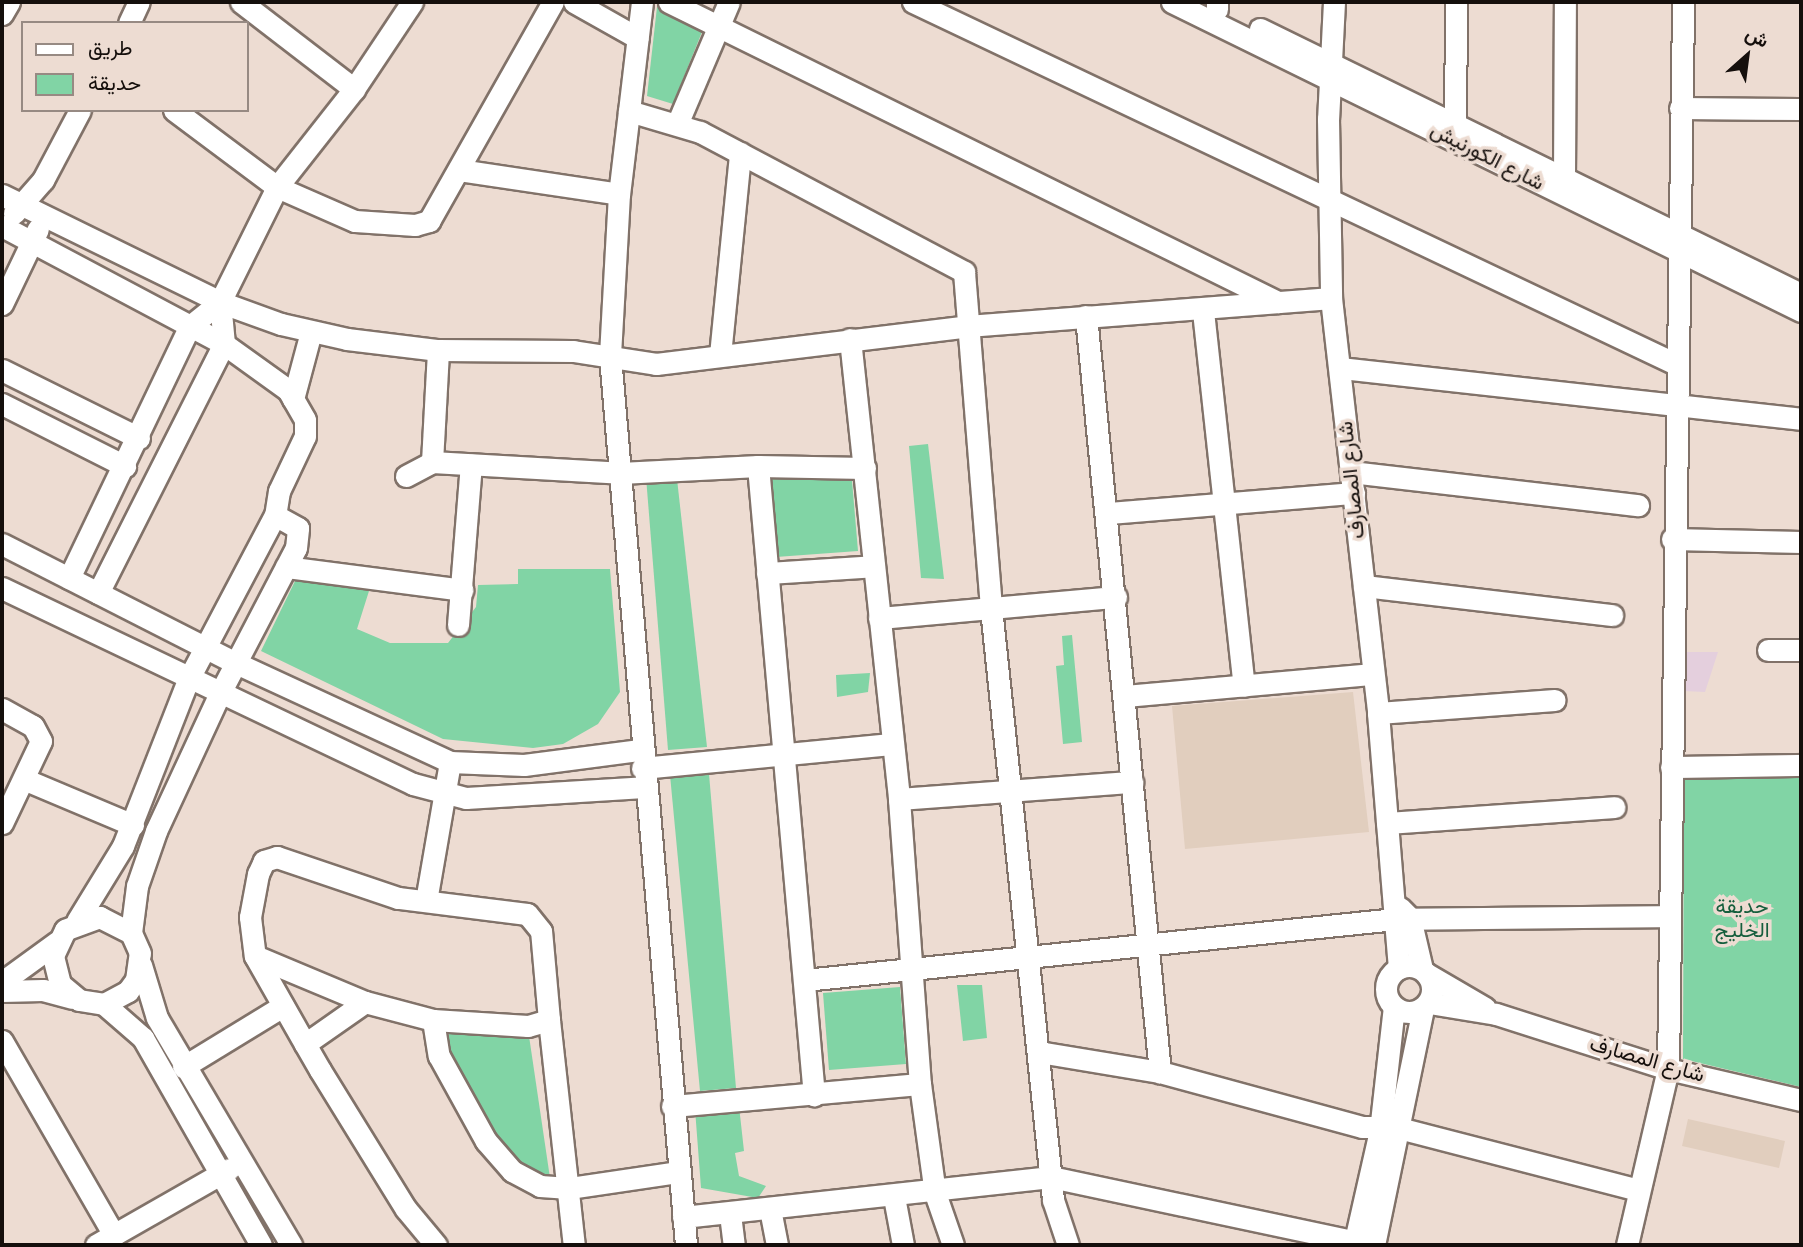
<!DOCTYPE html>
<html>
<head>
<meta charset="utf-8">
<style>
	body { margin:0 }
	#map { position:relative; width:1803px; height:1247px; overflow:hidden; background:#eddcd2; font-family:"Varela Round",Vazirmatn,sans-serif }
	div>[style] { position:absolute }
	.education>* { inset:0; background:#e1cebe }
	.medical>* { inset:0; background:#e4cfdd }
	.green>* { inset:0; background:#81d4a5 }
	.roads { filter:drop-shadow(2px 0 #817269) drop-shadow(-2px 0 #817269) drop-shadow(0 2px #817269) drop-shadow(0 -2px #817269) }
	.minor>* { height:21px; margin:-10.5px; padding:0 10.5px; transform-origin:10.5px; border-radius:10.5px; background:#fff }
	.minor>.ring { margin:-10.5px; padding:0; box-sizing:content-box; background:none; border:21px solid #fff; border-radius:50% }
	span { translate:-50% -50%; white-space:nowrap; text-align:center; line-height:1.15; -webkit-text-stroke:7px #eddcd2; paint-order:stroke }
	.street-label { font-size:21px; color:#150f0c }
	.park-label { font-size:21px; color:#155e3c }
	.frame { position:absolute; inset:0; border:4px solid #150f0c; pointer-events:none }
	.legend { position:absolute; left:21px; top:21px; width:228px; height:91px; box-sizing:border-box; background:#eddcd2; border:2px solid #978a83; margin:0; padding:9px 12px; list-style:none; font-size:21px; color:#150f0c }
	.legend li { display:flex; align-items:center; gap:14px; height:35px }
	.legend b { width:35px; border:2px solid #978a83 }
	.north { position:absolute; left:1712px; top:21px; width:70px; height:70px; -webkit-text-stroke:5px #eddcd2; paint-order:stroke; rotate:28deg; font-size:19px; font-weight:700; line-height:28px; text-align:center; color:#150f0c }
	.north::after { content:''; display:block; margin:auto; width:24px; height:32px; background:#150f0c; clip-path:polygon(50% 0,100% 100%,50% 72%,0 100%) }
</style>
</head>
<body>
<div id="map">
	<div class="education">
		<i style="clip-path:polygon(1353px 692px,1369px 832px,1185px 849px,1172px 706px)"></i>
		<i style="clip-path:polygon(1688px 1119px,1785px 1141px,1779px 1168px,1682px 1146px)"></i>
	</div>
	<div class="medical">
		<i style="clip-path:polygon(1685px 652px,1718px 652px,1705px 692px,1683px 691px)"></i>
	</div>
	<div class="green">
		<i style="clip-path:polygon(657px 7px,704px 27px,673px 104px,647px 96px)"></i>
		<i style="clip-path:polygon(928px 444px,944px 579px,921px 578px,909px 446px)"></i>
		<i style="clip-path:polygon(851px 469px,858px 551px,776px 557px,769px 476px)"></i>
		<i style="clip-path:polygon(646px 477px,677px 479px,707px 747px,668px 750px)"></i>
		<i style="clip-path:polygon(518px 569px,610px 569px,620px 692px,598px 724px,563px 744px,533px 748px,443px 739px,261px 651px,297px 577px,369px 591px,357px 629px,390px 643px,448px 643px,476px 607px,478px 585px,518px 584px)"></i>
		<i style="clip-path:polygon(1072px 635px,1082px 742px,1063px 744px,1056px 666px,1064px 665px,1062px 636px)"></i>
		<i style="clip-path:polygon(870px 673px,868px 692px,837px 697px,836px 675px)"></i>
		<i style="clip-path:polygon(709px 774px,736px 1088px,700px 1091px,670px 775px)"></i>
		<i style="clip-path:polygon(1684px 776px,1801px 778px,1801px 1087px,1683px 1059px)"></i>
		<i style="clip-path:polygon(957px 985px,982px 985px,987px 1038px,963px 1041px)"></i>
		<i style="clip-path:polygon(900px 987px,906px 1064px,829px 1070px,823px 993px)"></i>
		<i style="clip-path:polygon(449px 1033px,529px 1036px,550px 1178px,534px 1176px,496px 1136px,449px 1056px)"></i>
		<i style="clip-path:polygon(739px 1106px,744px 1151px,735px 1153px,739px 1176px,766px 1186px,758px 1198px,701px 1188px,695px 1109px)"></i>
	</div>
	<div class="roads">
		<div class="minor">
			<i style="left:241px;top:2px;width:143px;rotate:37.6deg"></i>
			<i style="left:574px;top:2px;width:73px;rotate:29.4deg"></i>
			<i style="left:642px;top:2px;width:193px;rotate:96.8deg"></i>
			<i style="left:619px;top:194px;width:162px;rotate:93.2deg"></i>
			<i style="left:610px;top:356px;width:892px;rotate:85.11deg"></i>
			<i style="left:669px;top:2px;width:679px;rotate:26.23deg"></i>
			<i style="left:913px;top:2px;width:845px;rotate:25.38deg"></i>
			<i style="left:1172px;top:2px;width:701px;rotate:26.16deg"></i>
			<i style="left:1334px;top:2px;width:117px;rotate:92.9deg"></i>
			<i style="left:1328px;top:119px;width:179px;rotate:89deg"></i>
			<i style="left:1331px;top:298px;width:418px;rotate:83.5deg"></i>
			<i style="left:1378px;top:713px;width:256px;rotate:85.3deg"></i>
			<i style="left:1217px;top:9px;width:7px;rotate:-90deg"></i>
			<i style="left:2px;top:14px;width:14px;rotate:-60deg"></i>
			<i style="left:129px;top:23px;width:23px;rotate:-65deg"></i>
			<i style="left:1260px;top:29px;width:602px;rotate:26.1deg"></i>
			<i style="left:1680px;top:108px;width:121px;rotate:0.5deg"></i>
			<i style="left:174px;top:110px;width:129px;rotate:36.8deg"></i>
			<i style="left:277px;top:187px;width:85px;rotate:23.6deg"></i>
			<i style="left:355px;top:221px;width:60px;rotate:3.8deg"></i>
			<i style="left:415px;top:225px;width:15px;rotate:-16deg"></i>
			<i style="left:429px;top:221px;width:252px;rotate:-60.5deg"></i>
			<i style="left:629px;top:111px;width:74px;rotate:16.5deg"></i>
			<i style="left:700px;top:132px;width:299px;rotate:27.9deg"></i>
			<i style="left:964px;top:272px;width:337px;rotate:85.4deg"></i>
			<i style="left:991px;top:608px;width:595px;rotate:84.02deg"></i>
			<i style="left:1053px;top:1200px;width:47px;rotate:71.6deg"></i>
			<i style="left:678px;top:122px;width:130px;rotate:-67deg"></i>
			<i style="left:1455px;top:124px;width:122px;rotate:-89.5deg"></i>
			<i style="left:459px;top:170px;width:162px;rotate:8.5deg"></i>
			<i style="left:1564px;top:178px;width:176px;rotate:-89.7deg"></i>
			<i style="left:2px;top:195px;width:243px;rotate:26.1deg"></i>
			<i style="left:220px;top:302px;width:65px;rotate:19.8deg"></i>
			<i style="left:281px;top:324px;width:68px;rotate:12.8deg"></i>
			<i style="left:347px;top:339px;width:92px;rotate:6.9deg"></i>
			<i style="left:438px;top:350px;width:135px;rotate:0.4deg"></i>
			<i style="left:573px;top:351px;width:84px;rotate:8.9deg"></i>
			<i style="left:656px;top:364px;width:314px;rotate:-6.9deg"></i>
			<i style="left:968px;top:326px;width:364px;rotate:-4.4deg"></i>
			<i style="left:14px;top:213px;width:44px;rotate:-48.7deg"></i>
			<i style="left:43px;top:180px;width:79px;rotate:-62.1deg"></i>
			<i style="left:2px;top:226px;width:251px;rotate:28deg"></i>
			<i style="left:224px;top:344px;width:79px;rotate:35.7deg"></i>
			<i style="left:288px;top:390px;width:34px;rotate:60deg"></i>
			<i style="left:305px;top:420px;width:16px;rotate:90deg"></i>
			<i style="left:305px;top:436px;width:61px;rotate:115.3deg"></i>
			<i style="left:279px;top:491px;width:24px;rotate:99deg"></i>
			<i style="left:275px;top:515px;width:187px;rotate:117.8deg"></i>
			<i style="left:188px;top:680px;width:178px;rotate:111.4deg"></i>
			<i style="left:123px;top:846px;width:88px;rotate:121.5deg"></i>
			<i style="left:2px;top:304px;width:83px;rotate:-64.4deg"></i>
			<i style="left:1203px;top:311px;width:377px;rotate:83.8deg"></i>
			<i style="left:1086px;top:316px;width:760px;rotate:84.41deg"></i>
			<i style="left:850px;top:339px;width:463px;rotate:83.9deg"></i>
			<i style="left:899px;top:799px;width:286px;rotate:85.8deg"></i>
			<i style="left:920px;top:1084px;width:110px;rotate:82.2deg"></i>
			<i style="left:935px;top:1193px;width:55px;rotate:70.9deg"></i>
			<i style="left:720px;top:355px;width:203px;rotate:-84.3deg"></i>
			<i style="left:1341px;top:368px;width:463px;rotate:6.3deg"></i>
			<i style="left:2px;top:370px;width:153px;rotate:26.4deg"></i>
			<i style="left:293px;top:399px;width:69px;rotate:-75deg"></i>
			<i style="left:2px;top:404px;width:138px;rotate:26.8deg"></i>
			<i style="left:432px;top:462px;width:188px;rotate:3.3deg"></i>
			<i style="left:620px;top:473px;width:138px;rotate:-2.9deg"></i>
			<i style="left:758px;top:466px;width:107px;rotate:1.1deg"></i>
			<i style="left:758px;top:466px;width:632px;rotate:84.92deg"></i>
			<i style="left:1351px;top:472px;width:289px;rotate:6.6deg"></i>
			<i style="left:406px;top:476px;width:30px;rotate:-28deg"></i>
			<i style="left:432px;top:462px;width:112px;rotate:-86.9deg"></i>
			<i style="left:1109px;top:513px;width:246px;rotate:-4.7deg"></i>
			<i style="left:1672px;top:539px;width:129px;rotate:1.3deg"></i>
			<i style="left:2px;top:544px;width:263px;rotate:27deg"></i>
			<i style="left:236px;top:663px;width:236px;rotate:24.8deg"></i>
			<i style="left:450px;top:762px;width:74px;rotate:2.3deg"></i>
			<i style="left:524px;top:765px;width:117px;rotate:-7.4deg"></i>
			<i style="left:286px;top:567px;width:178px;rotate:7.4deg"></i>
			<i style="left:767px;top:573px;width:107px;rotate:-3.7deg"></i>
			<i style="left:69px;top:578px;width:278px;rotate:-64.4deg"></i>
			<i style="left:189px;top:327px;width:40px;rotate:-39deg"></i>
			<i style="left:220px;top:302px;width:128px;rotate:-63.6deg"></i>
			<i style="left:277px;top:187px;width:125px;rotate:-51.8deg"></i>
			<i style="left:354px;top:89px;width:105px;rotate:-56.3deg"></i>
			<i style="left:1364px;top:586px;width:250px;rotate:6.7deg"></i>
			<i style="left:2px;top:588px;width:455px;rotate:25.5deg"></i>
			<i style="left:413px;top:784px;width:55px;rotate:14.8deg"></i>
			<i style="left:466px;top:798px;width:178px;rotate:-3.5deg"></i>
			<i style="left:98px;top:593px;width:279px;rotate:-63.2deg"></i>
			<i style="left:224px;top:344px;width:42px;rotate:-95.4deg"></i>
			<i style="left:879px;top:618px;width:238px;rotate:-5.1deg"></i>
			<i style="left:458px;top:625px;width:161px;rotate:-85.4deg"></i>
			<i style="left:1768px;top:650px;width:33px"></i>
			<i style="left:1125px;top:696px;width:249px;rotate:-5.1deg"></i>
			<i style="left:2px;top:709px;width:35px;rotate:29deg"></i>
			<i style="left:33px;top:726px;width:17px;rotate:62deg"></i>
			<i style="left:41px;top:741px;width:91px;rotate:115.4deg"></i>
			<i style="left:1378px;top:713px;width:177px;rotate:-4.2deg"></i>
			<i style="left:1671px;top:767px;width:130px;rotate:-0.9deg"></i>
			<i style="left:642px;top:768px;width:250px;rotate:-5.5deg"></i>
			<i style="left:26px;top:780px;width:116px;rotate:22.8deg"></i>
			<i style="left:899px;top:799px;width:234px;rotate:-4.2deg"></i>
			<i style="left:1387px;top:823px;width:228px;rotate:-4deg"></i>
			<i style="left:426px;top:901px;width:141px;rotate:-80.2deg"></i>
			<i style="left:1400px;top:908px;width:14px;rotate:45deg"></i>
			<i style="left:1410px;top:918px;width:52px;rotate:76.8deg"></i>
			<i style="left:131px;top:933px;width:35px;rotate:-153deg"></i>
			<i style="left:100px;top:917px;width:37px;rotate:160deg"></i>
			<i style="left:65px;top:930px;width:29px;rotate:115deg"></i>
			<i style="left:53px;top:956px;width:29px;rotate:76deg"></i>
			<i style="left:60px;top:984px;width:25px;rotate:40deg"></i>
			<i style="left:79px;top:1000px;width:25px;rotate:9deg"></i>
			<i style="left:104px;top:1004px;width:27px;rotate:-28deg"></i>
			<i style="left:128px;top:991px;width:14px;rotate:-54deg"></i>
			<i style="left:136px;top:980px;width:27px;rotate:-82deg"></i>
			<i style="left:140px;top:953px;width:22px;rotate:-114deg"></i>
			<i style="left:131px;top:933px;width:47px;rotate:-82.7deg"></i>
			<i style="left:137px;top:886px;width:58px;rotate:-70.9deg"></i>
			<i style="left:156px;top:831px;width:150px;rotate:-65.1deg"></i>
			<i style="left:219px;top:695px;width:166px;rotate:-62.4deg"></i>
			<i style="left:296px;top:548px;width:20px;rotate:-84deg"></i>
			<i style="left:298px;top:528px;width:26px;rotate:-151deg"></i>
			<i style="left:255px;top:956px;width:119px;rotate:22.7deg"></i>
			<i style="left:141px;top:965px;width:55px;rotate:73.2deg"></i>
			<i style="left:157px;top:1018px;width:264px;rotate:59.4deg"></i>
			<i class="ring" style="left:1386px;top:966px;width:25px;height:25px"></i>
			<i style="left:1427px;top:974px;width:67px;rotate:30.4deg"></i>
			<i style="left:805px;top:980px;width:593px;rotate:-5.9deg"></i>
			<i style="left:1395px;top:919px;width:275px;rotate:-0.6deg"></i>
			<i style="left:2px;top:982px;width:68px;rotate:-36deg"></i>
			<i style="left:2px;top:991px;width:41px;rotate:-1.4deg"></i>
			<i style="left:43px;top:990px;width:30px;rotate:15deg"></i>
			<i style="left:1429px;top:1003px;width:68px;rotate:9.3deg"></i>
			<i style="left:1496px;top:1014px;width:181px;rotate:17.7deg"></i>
			<i style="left:1668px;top:1069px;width:137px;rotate:13.1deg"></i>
			<i style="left:104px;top:1004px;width:52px;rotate:41.1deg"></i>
			<i style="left:143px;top:1038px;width:238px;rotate:60.3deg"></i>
			<i style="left:433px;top:1020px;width:36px;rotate:81deg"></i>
			<i style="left:439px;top:1056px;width:97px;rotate:61.1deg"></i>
			<i style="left:486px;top:1141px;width:40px;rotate:49deg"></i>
			<i style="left:512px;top:1171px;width:32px;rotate:28deg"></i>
			<i style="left:540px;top:1186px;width:29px;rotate:4deg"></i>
			<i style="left:569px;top:1188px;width:109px;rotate:-8.4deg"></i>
			<i style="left:549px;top:1020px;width:226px;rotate:83.7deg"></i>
			<i style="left:2px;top:1041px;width:224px;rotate:60deg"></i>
			<i style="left:305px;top:1044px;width:73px;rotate:-35deg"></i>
			<i style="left:365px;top:1002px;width:70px;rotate:14.8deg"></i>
			<i style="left:433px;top:1020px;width:95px;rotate:3.6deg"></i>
			<i style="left:528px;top:1026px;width:22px;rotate:-16deg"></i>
			<i style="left:549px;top:1020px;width:89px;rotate:-95.1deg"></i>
			<i style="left:541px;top:931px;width:22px;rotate:-129deg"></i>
			<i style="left:527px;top:914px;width:130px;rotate:-172.9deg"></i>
			<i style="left:398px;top:898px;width:128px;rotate:-161.3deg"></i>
			<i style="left:277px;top:857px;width:14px;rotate:163deg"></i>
			<i style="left:264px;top:861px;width:14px;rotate:115deg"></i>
			<i style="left:258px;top:874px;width:44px;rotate:100.5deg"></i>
			<i style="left:250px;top:917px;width:39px;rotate:83deg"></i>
			<i style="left:255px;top:956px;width:101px;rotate:60.4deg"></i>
			<i style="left:305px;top:1044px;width:30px;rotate:60deg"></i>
			<i style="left:320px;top:1070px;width:163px;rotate:58.3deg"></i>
			<i style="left:406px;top:1209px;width:47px;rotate:50.2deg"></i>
			<i style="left:1039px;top:1052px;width:123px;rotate:9.4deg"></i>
			<i style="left:1160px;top:1072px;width:209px;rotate:15.2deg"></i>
			<i style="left:1362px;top:1127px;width:33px"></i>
			<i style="left:1395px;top:1127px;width:251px;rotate:14.5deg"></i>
			<i style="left:183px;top:1067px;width:117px;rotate:-31.4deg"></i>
			<i style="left:672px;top:1106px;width:249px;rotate:-5.1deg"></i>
			<i style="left:894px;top:1197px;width:49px;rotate:79.4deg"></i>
			<i style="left:770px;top:1209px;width:37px;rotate:79deg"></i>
			<i style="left:730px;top:1214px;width:31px;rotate:83deg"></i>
			<i style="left:683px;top:1217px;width:370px;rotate:-6.2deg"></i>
			<i style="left:1051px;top:1177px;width:326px;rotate:12deg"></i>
			<i style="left:96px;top:1245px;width:153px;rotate:-29.7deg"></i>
			<i style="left:1354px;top:1245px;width:117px;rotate:-77.2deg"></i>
			<i style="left:1380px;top:1131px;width:125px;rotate:-83.6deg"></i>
			<i style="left:1374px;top:1245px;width:242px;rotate:-78.3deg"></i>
			<i style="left:1627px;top:1245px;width:181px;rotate:-76.9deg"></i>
			<i style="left:1668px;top:1069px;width:1067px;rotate:-89.19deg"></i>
		</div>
	</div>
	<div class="street-label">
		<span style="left:1487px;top:157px;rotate:27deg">شارع الكورنيش</span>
		<span style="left:1352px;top:480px;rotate:-96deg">شارع المصارف</span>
		<span style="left:1647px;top:1060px;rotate:16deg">شارع المصارف</span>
	</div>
	<div class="park-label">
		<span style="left:1742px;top:919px">حديقة<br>الخليج</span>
	</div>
	<div class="frame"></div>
	<ul class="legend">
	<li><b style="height:9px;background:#fff"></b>طريق</li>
	<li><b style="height:19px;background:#81d4a5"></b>حديقة</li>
	</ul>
	<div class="north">ش</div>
</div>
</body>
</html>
